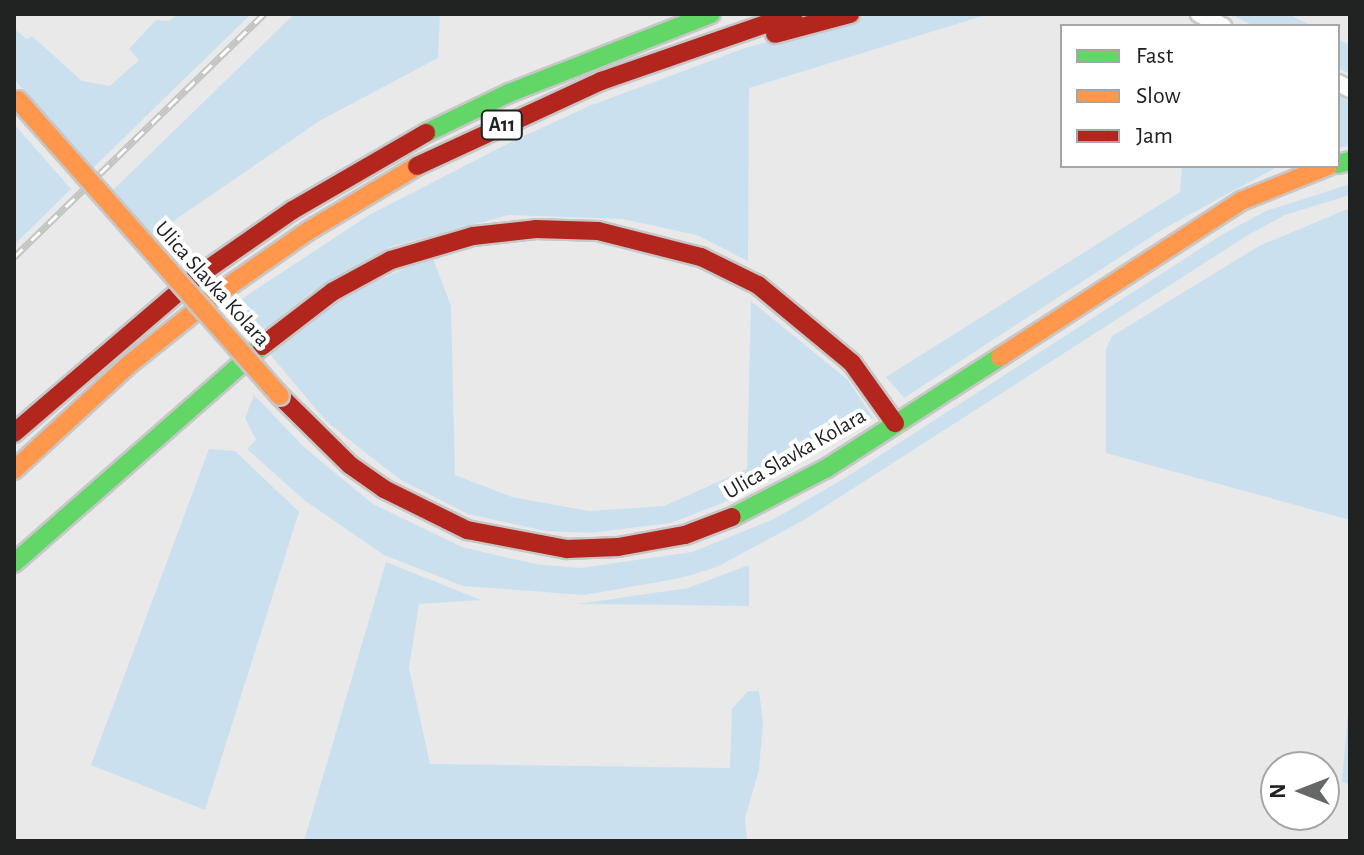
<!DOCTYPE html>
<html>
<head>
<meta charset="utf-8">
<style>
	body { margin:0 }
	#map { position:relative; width:1364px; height:855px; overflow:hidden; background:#e9e9e9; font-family:"Alegreya Sans",sans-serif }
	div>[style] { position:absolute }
	.green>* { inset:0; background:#cbe0ef }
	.roads { filter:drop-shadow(2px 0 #c7c7c7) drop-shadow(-2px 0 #c7c7c7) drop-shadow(0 2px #c7c7c7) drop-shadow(0 -2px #c7c7c7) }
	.street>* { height:16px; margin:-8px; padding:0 8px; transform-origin:8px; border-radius:8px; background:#fcfcfc }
	.fast>* { height:18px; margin:-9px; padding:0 9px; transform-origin:9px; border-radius:9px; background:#63d668 }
	.slow>* { height:18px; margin:-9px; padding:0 9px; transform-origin:9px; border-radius:9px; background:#ff974d }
	.jam>* { height:18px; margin:-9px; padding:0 9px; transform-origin:9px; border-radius:9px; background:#b3261e }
	.rail>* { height:7px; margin-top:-3.5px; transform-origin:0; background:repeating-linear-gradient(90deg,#fff 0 12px,#c3c4c4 0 24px); box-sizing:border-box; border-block:2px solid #c3c4c4 }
	.bridges { filter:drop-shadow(2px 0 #c7c7c7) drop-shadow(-2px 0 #c7c7c7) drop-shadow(0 2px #c7c7c7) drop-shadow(0 -2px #c7c7c7) }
	.slow-bridge>* { height:18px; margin:-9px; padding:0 9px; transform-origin:9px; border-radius:9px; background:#ff974d }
	span { translate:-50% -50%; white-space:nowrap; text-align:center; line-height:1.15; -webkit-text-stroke:8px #fff; paint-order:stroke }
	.shield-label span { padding:2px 6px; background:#fff; border:2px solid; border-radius:6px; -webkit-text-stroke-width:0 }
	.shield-label { font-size:20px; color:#202121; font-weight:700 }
	.street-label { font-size:22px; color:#202121 }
	.frame { position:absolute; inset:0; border:16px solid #202121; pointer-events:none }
	.legend { position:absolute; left:1060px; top:24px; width:280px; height:144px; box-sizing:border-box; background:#fff; border:2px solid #a6a6a6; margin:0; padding:10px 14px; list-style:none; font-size:24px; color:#202121 }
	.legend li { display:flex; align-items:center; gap:16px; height:40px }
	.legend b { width:40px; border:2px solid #a6a6a6 }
	.north { position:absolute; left:1260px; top:751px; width:80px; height:80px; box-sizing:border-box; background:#fff; border:2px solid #a6a6a6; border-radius:50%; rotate:270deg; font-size:22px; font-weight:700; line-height:32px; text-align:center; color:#202121 }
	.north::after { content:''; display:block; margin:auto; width:28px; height:36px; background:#666767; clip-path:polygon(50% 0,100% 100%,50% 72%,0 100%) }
</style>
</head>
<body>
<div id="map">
	<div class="green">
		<i style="clip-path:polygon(178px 14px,251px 14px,93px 168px,14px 79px,14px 29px,27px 39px,32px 36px,82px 81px,110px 86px,139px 60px,129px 49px,156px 20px,169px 21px)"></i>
		<i style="clip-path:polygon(294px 14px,440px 14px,438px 58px,321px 120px,153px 235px,113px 190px)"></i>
		<i style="clip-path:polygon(871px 14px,989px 14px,749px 88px,748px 261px,697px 235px,622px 219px,509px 215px,390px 247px,310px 293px,255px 341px,228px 308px,369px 215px,511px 142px,589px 106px,745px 48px)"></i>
		<i style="clip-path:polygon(1230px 14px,1289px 14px,1312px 26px,1254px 26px)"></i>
		<i style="clip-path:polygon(1338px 39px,1350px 45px,1350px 74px,1338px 68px)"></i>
		<i style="clip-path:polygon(1338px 92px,1350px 98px,1350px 146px,1338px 148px)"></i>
		<i style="clip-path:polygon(14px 124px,71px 189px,14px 245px)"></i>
		<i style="clip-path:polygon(1182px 166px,1279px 166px,1163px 229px,904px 398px,886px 377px,1180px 192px)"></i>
		<i style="clip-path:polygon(1350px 184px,1350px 195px,1285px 215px,1248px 235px,804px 520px,717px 567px,681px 578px,584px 595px,463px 586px,384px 555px,304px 500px,247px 449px,256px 440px,245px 418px,254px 395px,305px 448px,373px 504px,462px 547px,535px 564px,580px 568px,692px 552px,774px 519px,845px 478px,1223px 234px,1266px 211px)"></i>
		<i style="clip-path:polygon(1350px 208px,1350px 520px,1106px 453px,1106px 349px,1112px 336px,1259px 246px)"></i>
		<i style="clip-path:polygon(432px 256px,451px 306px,455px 475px,512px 497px,589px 511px,664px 506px,747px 469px,751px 301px,848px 380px,873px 418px,750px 492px,671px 523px,590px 533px,546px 531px,468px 514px,401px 480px,367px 454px,326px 421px,268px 352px,338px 299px)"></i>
		<i style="clip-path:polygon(209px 449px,235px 451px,299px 512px,205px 810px,91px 765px)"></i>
		<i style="clip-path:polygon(386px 562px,481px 600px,419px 604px,409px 668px,430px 764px,730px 768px,732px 709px,748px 691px,759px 691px,763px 722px,759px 770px,745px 818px,747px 841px,304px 841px)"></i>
		<i style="clip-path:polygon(749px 565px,749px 606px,577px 604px,688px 588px)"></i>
		<i style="clip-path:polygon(1350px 690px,1350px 765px,1348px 784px,1342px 782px)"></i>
	</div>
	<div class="roads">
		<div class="street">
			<i style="left:1199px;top:14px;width:27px;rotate:27deg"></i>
			<i style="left:1338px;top:83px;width:13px;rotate:27deg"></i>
		</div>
		<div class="fast">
			<i style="left:426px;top:133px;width:92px;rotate:-25.7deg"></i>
			<i style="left:509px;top:93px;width:217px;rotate:-21.4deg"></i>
			<i style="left:1338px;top:164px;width:12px;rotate:-14deg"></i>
			<i style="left:732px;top:517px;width:107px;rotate:-27.3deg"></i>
			<i style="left:827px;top:468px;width:206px;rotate:-32.7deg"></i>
			<i style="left:14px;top:563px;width:330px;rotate:-41.2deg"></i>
		</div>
		<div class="slow">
			<i style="left:1000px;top:357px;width:287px;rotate:-32.9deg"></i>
			<i style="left:1241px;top:201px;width:94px;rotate:-21.9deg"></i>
			<i style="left:14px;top:470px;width:154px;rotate:-42.6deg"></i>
			<i style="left:127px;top:366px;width:110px;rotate:-38.7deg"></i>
			<i style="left:213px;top:297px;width:116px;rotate:-34.8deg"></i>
			<i style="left:308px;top:231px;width:127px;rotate:-30.8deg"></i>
		</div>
		<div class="jam">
			<i style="left:775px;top:34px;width:78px;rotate:-14.9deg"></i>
			<i style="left:417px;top:166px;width:203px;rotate:-24.8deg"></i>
			<i style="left:601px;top:81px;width:204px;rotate:-19.1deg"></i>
			<i style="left:262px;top:346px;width:88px;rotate:-37.6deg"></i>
			<i style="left:332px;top:292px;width:67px;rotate:-28.5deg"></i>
			<i style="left:391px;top:260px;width:85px;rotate:-16.3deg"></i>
			<i style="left:473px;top:236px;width:63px;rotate:-6.3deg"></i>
			<i style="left:536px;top:229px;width:62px;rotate:1.8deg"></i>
			<i style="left:598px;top:231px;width:106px;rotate:14.2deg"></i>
			<i style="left:701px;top:257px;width:64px;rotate:26.2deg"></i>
			<i style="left:758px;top:285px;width:122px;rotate:39.7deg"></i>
			<i style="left:852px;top:363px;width:74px;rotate:54.4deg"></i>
			<i style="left:280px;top:396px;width:98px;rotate:44.6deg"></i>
			<i style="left:350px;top:465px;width:42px;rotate:35.2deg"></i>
			<i style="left:384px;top:489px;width:93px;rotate:26.3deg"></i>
			<i style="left:467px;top:530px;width:102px;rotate:10.8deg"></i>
			<i style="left:567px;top:549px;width:51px;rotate:-2.2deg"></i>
			<i style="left:618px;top:547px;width:68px;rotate:-10.2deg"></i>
			<i style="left:685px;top:535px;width:50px;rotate:-21deg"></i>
			<i style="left:14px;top:433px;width:238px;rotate:-40.6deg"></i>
			<i style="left:195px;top:278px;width:119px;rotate:-34.8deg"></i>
			<i style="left:293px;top:210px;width:154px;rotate:-30.1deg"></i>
		</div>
	</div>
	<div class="rail">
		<i style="left:14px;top:257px;width:349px;rotate:-44.2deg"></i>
	</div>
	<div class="bridges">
		<div class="slow-bridge">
			<i style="left:18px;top:100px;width:395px;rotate:48.5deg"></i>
		</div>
	</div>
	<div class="shield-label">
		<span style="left:502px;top:125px">A11</span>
	</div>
	<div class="street-label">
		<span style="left:212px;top:284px;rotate:48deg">Ulica Slavka Kolara</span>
		<span style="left:795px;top:454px;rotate:-30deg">Ulica Slavka Kolara</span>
	</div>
	<div class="frame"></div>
	<ul class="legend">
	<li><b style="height:10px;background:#63d668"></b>Fast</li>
	<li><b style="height:10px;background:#ff974d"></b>Slow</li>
	<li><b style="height:10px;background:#b3261e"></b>Jam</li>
	</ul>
	<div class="north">N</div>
</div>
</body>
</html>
